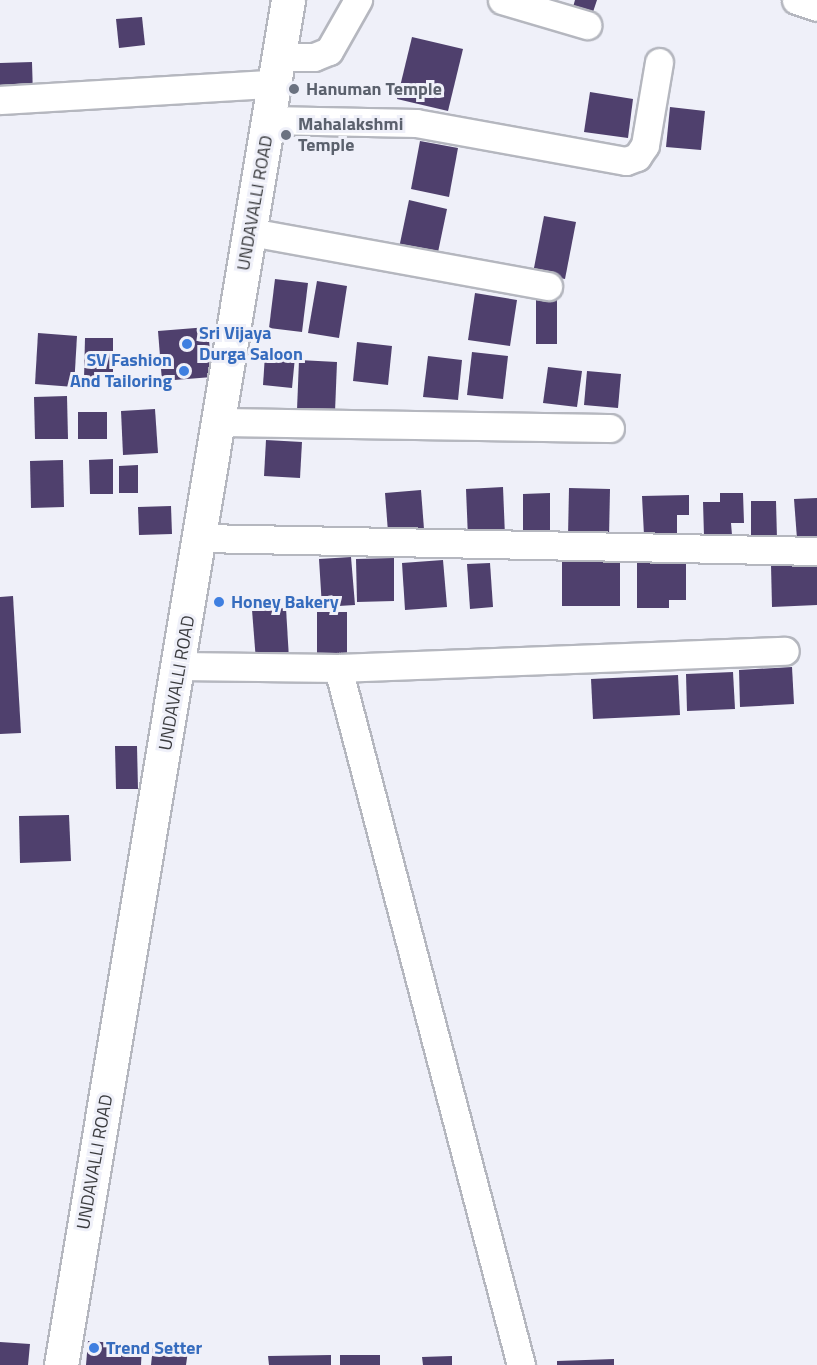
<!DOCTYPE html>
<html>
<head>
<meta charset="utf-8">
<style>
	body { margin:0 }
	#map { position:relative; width:817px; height:1365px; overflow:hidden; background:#eff0f9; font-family:"Titillium Web",sans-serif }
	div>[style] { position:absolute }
	.building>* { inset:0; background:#4f406d }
	.roads { filter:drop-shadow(2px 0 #b5b7bf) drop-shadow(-2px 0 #b5b7bf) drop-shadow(0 2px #b5b7bf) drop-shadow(0 -2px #b5b7bf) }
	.minor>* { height:27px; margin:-13.5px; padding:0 13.5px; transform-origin:13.5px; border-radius:13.5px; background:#fff }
	.primary>* { height:33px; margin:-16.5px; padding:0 16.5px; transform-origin:16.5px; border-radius:16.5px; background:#fff }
	.dots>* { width:16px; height:16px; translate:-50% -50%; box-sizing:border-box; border:3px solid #eff0f9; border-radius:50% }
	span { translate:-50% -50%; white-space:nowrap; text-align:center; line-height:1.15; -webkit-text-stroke:6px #eff0f9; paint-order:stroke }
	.worship-label { font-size:18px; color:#5b616d; font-weight:700 }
	.left { translate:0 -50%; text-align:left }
	.street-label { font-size:18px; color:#3a3b3e }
	.shop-label { font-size:18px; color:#366cbe; font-weight:700 }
	.right { translate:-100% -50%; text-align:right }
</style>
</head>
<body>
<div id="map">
	<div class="building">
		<i style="clip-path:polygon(575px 0,597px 0,593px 12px,573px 7px)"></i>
		<i style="clip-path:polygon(142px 17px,145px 45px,119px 48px,116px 19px)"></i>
		<i style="clip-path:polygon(412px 37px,463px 49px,448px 111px,397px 99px)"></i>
		<i style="clip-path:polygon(32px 62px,33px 96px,0 97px,0 63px)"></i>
		<i style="clip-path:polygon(590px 92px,633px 99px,628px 138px,584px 132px)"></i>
		<i style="clip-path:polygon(670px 107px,705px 111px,701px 150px,666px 147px)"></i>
		<i style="clip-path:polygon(420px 141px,458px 148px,449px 197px,411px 189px)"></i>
		<i style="clip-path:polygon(409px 200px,447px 209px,437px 257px,399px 248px)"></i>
		<i style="clip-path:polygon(544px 216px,576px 222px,565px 279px,533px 273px)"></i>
		<i style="clip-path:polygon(275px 279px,308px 283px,302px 332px,269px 328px)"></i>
		<i style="clip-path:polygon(317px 281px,347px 286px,339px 338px,308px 333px)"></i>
		<i style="clip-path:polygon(475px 293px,517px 300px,510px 346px,468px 340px)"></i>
		<i style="clip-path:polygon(536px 297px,557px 298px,557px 344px,536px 344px)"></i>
		<i style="clip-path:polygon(208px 327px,212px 377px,162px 381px,158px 331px)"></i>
		<i style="clip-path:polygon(38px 333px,77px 336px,74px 387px,35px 384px)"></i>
		<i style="clip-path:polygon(85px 338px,113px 338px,113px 379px,84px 379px)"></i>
		<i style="clip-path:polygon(357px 342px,392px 346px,388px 385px,353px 381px)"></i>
		<i style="clip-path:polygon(472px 352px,508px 356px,503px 399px,467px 395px)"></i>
		<i style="clip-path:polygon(265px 355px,295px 357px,292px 388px,263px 385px)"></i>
		<i style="clip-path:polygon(428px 356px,462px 360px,458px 400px,423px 397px)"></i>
		<i style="clip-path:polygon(299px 360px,337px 362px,335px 412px,297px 410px)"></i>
		<i style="clip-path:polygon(548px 367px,582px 371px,577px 407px,543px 403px)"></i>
		<i style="clip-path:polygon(587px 371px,621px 374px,618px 408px,584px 405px)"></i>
		<i style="clip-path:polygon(67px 396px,68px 439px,35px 439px,34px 397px)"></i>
		<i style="clip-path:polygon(155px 409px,158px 453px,123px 455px,121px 411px)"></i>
		<i style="clip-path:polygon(78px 412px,107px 412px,107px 439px,78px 439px)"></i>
		<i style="clip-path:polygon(266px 440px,302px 442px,300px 478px,264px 476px)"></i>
		<i style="clip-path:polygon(113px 459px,113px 494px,90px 494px,89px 460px)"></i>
		<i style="clip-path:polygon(63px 460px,64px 507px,31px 508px,30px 461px)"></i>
		<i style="clip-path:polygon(138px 465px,138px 493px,119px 493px,119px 466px)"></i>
		<i style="clip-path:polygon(503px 487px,505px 536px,468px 538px,466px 489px)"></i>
		<i style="clip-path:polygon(569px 488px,610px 489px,609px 537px,568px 536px)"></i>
		<i style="clip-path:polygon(421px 490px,424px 529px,388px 532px,385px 493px)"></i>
		<i style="clip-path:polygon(550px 493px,550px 537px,523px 538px,523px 494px)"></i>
		<i style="clip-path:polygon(720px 493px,743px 493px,744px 523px,731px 523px,732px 535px,704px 536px,703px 502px,720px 502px)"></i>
		<i style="clip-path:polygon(689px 495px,689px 515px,677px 515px,677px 535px,644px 535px,642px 496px)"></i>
		<i style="clip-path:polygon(817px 498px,817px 538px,797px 539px,794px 499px)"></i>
		<i style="clip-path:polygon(751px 501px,776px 501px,777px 539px,751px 539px)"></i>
		<i style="clip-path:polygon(171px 506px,172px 534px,139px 535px,138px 507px)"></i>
		<i style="clip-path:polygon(351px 557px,355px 605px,322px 607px,319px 559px)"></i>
		<i style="clip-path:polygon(394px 558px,394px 601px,357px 602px,356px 559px)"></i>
		<i style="clip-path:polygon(443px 560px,447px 607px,405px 610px,402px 563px)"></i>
		<i style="clip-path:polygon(562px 562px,620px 562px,620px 606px,562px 606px)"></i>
		<i style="clip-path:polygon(637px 562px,686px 563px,686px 600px,669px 600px,669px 608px,637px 608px)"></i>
		<i style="clip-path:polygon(490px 563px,493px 607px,470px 609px,467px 564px)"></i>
		<i style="clip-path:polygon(817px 563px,817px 605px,772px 607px,771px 565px)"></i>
		<i style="clip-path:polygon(13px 596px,21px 733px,0 734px,0 597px)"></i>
		<i style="clip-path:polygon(286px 608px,289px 659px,256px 661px,252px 610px)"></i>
		<i style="clip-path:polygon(317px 612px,347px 612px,347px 660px,317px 660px)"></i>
		<i style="clip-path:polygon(792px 667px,794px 704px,740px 707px,739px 670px)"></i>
		<i style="clip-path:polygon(733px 672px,735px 709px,687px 711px,686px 674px)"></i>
		<i style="clip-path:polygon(678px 675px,680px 715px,593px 719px,591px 679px)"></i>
		<i style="clip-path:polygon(115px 746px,137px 746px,138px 789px,116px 789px)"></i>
		<i style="clip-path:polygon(69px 815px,71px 861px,20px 863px,19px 816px)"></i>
		<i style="clip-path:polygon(88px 1341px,142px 1345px,141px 1365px,86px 1365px)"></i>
		<i style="clip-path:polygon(0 1342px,30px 1344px,28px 1365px,0 1365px)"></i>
		<i style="clip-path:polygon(153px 1347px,188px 1351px,186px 1365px,151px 1365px)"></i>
		<i style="clip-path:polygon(331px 1355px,331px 1365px,269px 1365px,268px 1356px)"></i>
		<i style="clip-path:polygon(340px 1355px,380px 1355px,380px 1365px,340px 1365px)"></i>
		<i style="clip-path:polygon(452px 1356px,452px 1365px,423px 1365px,422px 1357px)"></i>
		<i style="clip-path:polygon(614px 1359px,614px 1365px,557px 1365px,557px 1361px)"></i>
	</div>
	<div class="roads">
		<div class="minor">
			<i style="left:502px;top:0;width:89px;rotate:16.4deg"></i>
			<i style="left:796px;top:0;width:22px;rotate:18deg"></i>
			<i style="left:278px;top:57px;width:36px"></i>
			<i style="left:314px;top:57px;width:16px;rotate:-22deg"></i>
			<i style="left:329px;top:51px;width:59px;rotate:-60.4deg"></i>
			<i style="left:0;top:100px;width:272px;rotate:-3.4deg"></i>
			<i style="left:269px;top:120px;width:147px;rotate:1.2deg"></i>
			<i style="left:416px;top:123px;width:213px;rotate:10.3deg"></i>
			<i style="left:626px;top:161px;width:12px;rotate:-20deg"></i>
			<i style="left:637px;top:157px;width:14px;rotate:-56deg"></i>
			<i style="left:645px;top:145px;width:84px;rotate:-80.4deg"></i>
			<i style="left:250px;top:232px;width:303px;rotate:10.3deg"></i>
			<i style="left:220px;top:422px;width:390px;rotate:0.9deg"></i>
			<i style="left:202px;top:538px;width:615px;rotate:1.21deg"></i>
			<i style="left:180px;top:666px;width:158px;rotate:0.7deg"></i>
			<i style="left:338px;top:668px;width:447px;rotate:-2.2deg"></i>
			<i style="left:338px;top:668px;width:721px;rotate:75.29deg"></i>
		</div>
		<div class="primary">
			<i style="left:61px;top:1365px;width:1384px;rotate:-80.56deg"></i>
		</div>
	</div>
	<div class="dots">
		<i style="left:294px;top:89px;background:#6b7280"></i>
		<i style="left:286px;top:135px;background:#6b7280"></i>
		<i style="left:187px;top:344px;background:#3f7fe0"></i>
		<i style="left:184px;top:371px;background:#3f7fe0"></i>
		<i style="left:219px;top:602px;background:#3f7fe0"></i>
		<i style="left:94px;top:1348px;background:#3f7fe0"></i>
	</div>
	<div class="worship-label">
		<span class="left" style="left:306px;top:89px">Hanuman Temple</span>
		<span class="left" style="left:298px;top:135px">Mahalakshmi<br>Temple</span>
	</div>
	<div class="street-label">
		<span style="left:255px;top:203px;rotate:-80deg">UNDAVALLI ROAD</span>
		<span style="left:177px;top:683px;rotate:-80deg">UNDAVALLI ROAD</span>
		<span style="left:95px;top:1162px;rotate:-80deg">UNDAVALLI ROAD</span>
	</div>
	<div class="shop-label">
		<span class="left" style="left:199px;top:344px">Sri Vijaya<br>Durga Saloon</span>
		<span class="right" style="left:172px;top:371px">SV Fashion<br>And Tailoring</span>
		<span class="left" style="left:231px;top:602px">Honey Bakery</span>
		<span class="left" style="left:106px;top:1348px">Trend Setter</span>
	</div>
</div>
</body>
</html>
